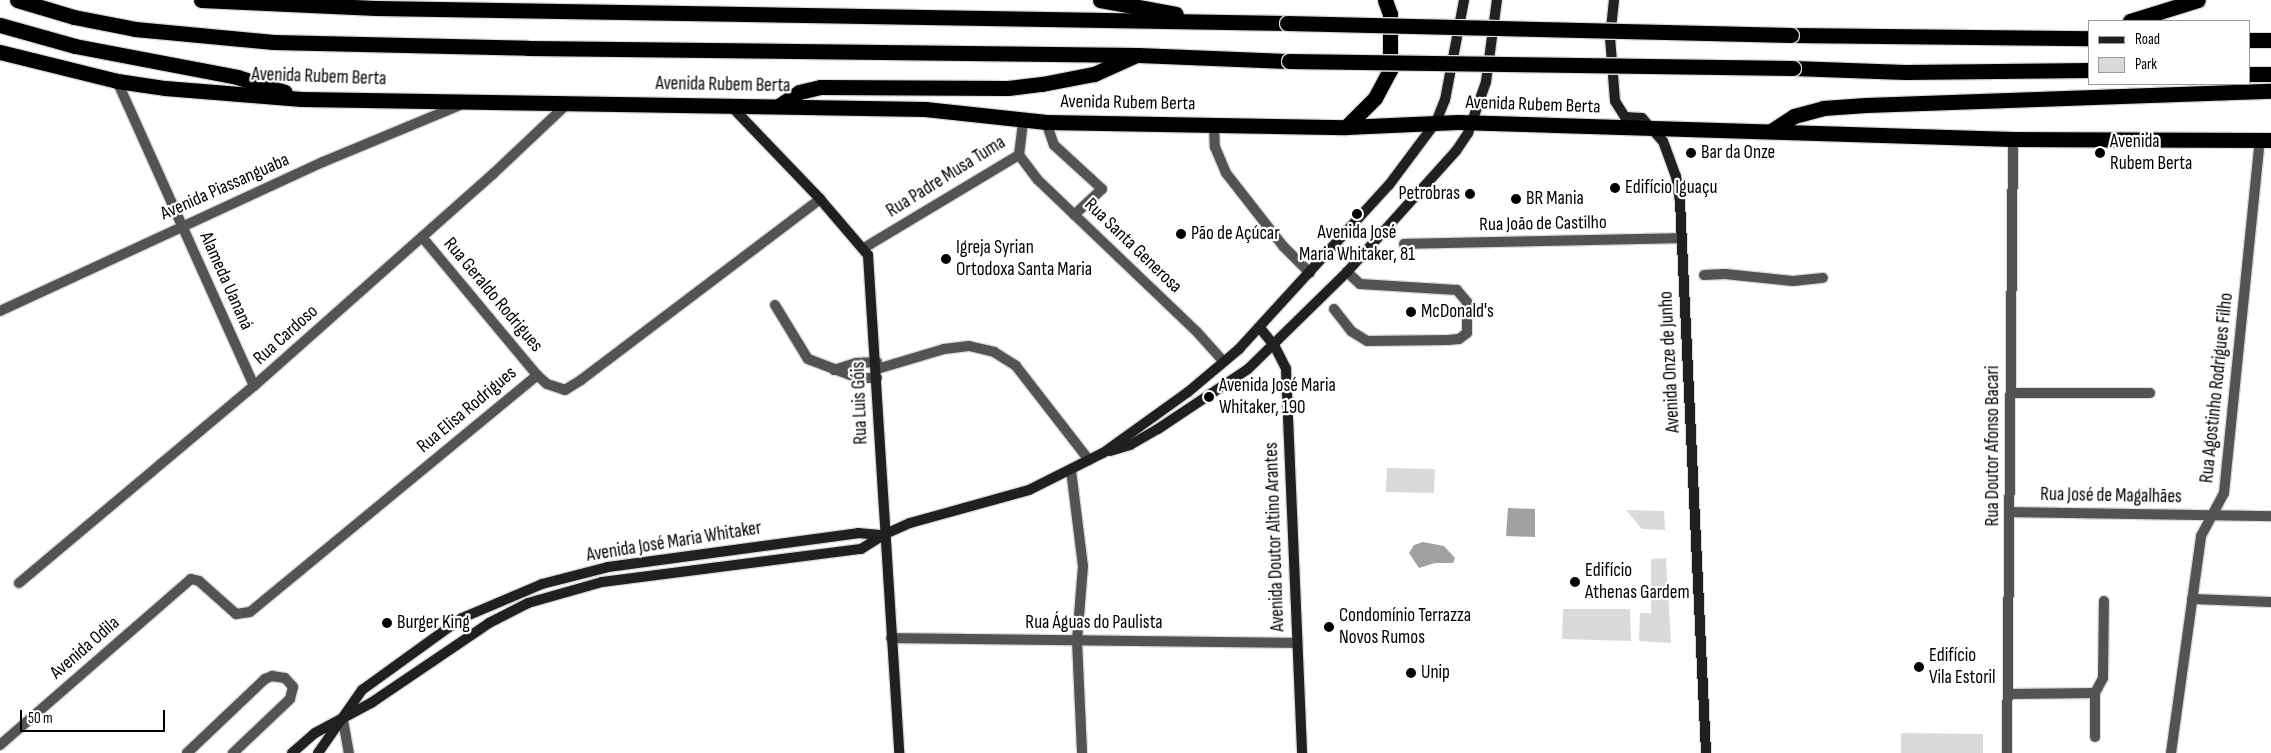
<!DOCTYPE html>
<html>
<head>
<meta charset="utf-8">
<style>
	body { margin:0 }
	#map { position:relative; width:2271px; height:753px; overflow:hidden; background:#fff; font-family:"Sofia Sans Condensed",sans-serif }
	div>[style] { position:absolute }
	.green>* { inset:0; background:#dadada }
	.water>* { inset:0; background:#a1a1a1 }
	.roads { filter:drop-shadow(1px 0 #dbdbdb) drop-shadow(-1px 0 #dbdbdb) drop-shadow(0 1px #dbdbdb) drop-shadow(0 -1px #dbdbdb) }
	.lane>* { height:10px; margin:-5px; padding:0 5px; transform-origin:5px; border-radius:5px; background:#535353 }
	.street>* { height:10px; margin:-5px; padding:0 5px; transform-origin:5px; border-radius:5px; background:#535353 }
	.secondary>* { height:10px; margin:-5px; padding:0 5px; transform-origin:5px; border-radius:5px; background:#202020 }
	.highway>* { height:15px; margin:-7.5px; padding:0 7.5px; transform-origin:7.5px; border-radius:7.5px; background:#000 }
	.bridges { filter:drop-shadow(1px 0 #dbdbdb) drop-shadow(-1px 0 #dbdbdb) drop-shadow(0 1px #dbdbdb) drop-shadow(0 -1px #dbdbdb) }
	.highway-bridge>* { height:15px; margin:-7.5px; padding:0 7.5px; transform-origin:7.5px; border-radius:7.5px; background:#000 }
	.dots>* { width:14px; height:14px; translate:-50% -50%; box-sizing:border-box; border:2px solid #fff; border-radius:50% }
	span { translate:-50% -50%; white-space:nowrap; text-align:center; line-height:1.15; -webkit-text-stroke:4.5px #fff; paint-order:stroke }
	.street-label { font-size:19px; color:#000 }
	.poi-label { font-size:19px; color:#000 }
	.left { translate:0 -50%; text-align:left }
	.right { translate:-100% -50%; text-align:right }
	.legend { position:absolute; left:2088px; top:20px; width:162px; height:65px; box-sizing:border-box; background:#fff; border:1px solid #999; margin:0; padding:6px 9px; list-style:none; font-size:15px; color:#000 }
	.legend li { display:flex; align-items:center; gap:10px; height:25px }
	.legend b { width:25px; border:1px solid #999 }
	.scale { position:absolute; left:20px; top:710px; width:145px; height:22px; box-sizing:border-box; border:2px solid #000; border-top:0; padding-left:6px; font-size:15px; line-height:18px; white-space:nowrap; color:#000; -webkit-text-stroke:4px #fff; paint-order:stroke }
</style>
</head>
<body>
<div id="map">
	<div class="green">
		<i style="clip-path:polygon(1387px 468px,1435px 469px,1434px 493px,1386px 492px)"></i>
		<i style="clip-path:polygon(1626px 510px,1664px 511px,1665px 530px,1642px 529px)"></i>
		<i style="clip-path:polygon(1666px 558px,1671px 643px,1639px 641px,1640px 613px,1651px 613px,1651px 559px)"></i>
		<i style="clip-path:polygon(1563px 609px,1630px 609px,1631px 641px,1562px 639px)"></i>
		<i style="clip-path:polygon(1901px 733px,1983px 734px,1983px 753px,1901px 753px)"></i>
	</div>
	<div class="water">
		<i style="clip-path:polygon(1508px 508px,1535px 509px,1535px 537px,1506px 536px)"></i>
		<i style="clip-path:polygon(1423px 542px,1444px 546px,1455px 558px,1453px 563px,1435px 563px,1419px 568px,1409px 553px,1414px 545px)"></i>
	</div>
	<div class="roads">
		<div class="lane">
			<i style="left:1046px;top:122px;width:24px;rotate:71deg"></i>
			<i style="left:1054px;top:145px;width:65px;rotate:42.5deg"></i>
			<i style="left:1102px;top:189px;width:38px;rotate:137deg"></i>
			<i style="left:1214px;top:124px;width:23px;rotate:88deg"></i>
			<i style="left:1215px;top:147px;width:28px;rotate:67deg"></i>
			<i style="left:1226px;top:173px;width:93px;rotate:52deg"></i>
			<i style="left:1283px;top:246px;width:38px;rotate:45deg"></i>
			<i style="left:775px;top:305px;width:63px;rotate:58.6deg"></i>
			<i style="left:808px;top:359px;width:53px;rotate:20.8deg"></i>
			<i style="left:858px;top:378px;width:19px"></i>
			<i style="left:1334px;top:309px;width:28px;rotate:52deg"></i>
			<i style="left:1351px;top:331px;width:19px;rotate:32deg"></i>
			<i style="left:1367px;top:341px;width:81px;rotate:-0.7deg"></i>
			<i style="left:1448px;top:340px;width:11px;rotate:-5deg"></i>
			<i style="left:1459px;top:339px;width:10px;rotate:-37deg"></i>
			<i style="left:1467px;top:333px;width:31px;rotate:-90deg"></i>
			<i style="left:1467px;top:302px;width:16px;rotate:-130deg"></i>
			<i style="left:1457px;top:290px;width:97px;rotate:-176.5deg"></i>
			<i style="left:1360px;top:284px;width:18px;rotate:-137deg"></i>
			<i style="left:877px;top:369px;width:70px;rotate:-16.6deg"></i>
			<i style="left:944px;top:349px;width:25px;rotate:-7deg"></i>
			<i style="left:969px;top:346px;width:26px;rotate:13deg"></i>
			<i style="left:994px;top:352px;width:26px;rotate:32deg"></i>
			<i style="left:1016px;top:366px;width:119px;rotate:52.2deg"></i>
			<i style="left:834px;top:370px;width:23px;rotate:-18deg"></i>
			<i style="left:856px;top:363px;width:21px;rotate:-3deg"></i>
			<i style="left:2192px;top:599px;width:79px;rotate:2.2deg"></i>
			<i style="left:187px;top:753px;width:108px;rotate:-43.5deg"></i>
			<i style="left:265px;top:679px;width:8px;rotate:-23deg"></i>
			<i style="left:272px;top:676px;width:13px;rotate:9deg"></i>
			<i style="left:285px;top:678px;width:12px;rotate:48deg"></i>
			<i style="left:293px;top:687px;width:12px;rotate:104deg"></i>
			<i style="left:290px;top:699px;width:79px;rotate:136.5deg"></i>
		</div>
		<div class="street">
			<i style="left:117px;top:81px;width:334px;rotate:65.8deg"></i>
			<i style="left:1019px;top:155px;width:31px;rotate:53deg"></i>
			<i style="left:1038px;top:180px;width:220px;rotate:43.7deg"></i>
			<i style="left:1197px;top:332px;width:40px;rotate:48deg"></i>
			<i style="left:1019px;top:155px;width:35px;rotate:-83deg"></i>
			<i style="left:422px;top:237px;width:180px;rotate:50.2deg"></i>
			<i style="left:1404px;top:244px;width:278px;rotate:-1.2deg"></i>
			<i style="left:864px;top:248px;width:181px;rotate:-31deg"></i>
			<i style="left:1704px;top:275px;width:21px;rotate:-3deg"></i>
			<i style="left:1725px;top:274px;width:68px;rotate:5.9deg"></i>
			<i style="left:1793px;top:281px;width:30px;rotate:-6deg"></i>
			<i style="left:0;top:311px;width:356px;rotate:-24.8deg"></i>
			<i style="left:323px;top:162px;width:151px;rotate:-22.6deg"></i>
			<i style="left:2011px;top:393px;width:139px"></i>
			<i style="left:1071px;top:470px;width:97px;rotate:82.9deg"></i>
			<i style="left:1083px;top:566px;width:75px;rotate:94.6deg"></i>
			<i style="left:1077px;top:641px;width:112px;rotate:87.4deg"></i>
			<i style="left:2010px;top:512px;width:261px;rotate:0.9deg"></i>
			<i style="left:19px;top:583px;width:307px;rotate:-40deg"></i>
			<i style="left:254px;top:386px;width:319px;rotate:-41.6deg"></i>
			<i style="left:493px;top:174px;width:103px;rotate:-43.4deg"></i>
			<i style="left:891px;top:638px;width:406px;rotate:0.7deg"></i>
			<i style="left:2008px;top:694px;width:87px;rotate:-0.7deg"></i>
			<i style="left:343px;top:720px;width:34px;rotate:80deg"></i>
			<i style="left:2095px;top:737px;width:44px;rotate:-90deg"></i>
			<i style="left:2095px;top:693px;width:17px;rotate:-62deg"></i>
			<i style="left:2103px;top:678px;width:77px;rotate:-89.3deg"></i>
			<i style="left:0;top:745px;width:253px;rotate:-41deg"></i>
			<i style="left:191px;top:579px;width:8px;rotate:14deg"></i>
			<i style="left:199px;top:581px;width:50px;rotate:41.7deg"></i>
			<i style="left:236px;top:614px;width:14px;rotate:-8deg"></i>
			<i style="left:250px;top:612px;width:372px;rotate:-39.5deg"></i>
			<i style="left:537px;top:375px;width:13px;rotate:42deg"></i>
			<i style="left:547px;top:384px;width:19px;rotate:18deg"></i>
			<i style="left:565px;top:390px;width:19px;rotate:-32deg"></i>
			<i style="left:581px;top:380px;width:300px;rotate:-37.1deg"></i>
			<i style="left:2007px;top:753px;width:614px;rotate:-89.44deg"></i>
			<i style="left:2171px;top:753px;width:219px;rotate:-82.1deg"></i>
			<i style="left:2201px;top:536px;width:49px;rotate:-61.9deg"></i>
			<i style="left:2224px;top:493px;width:355px;rotate:-84.2deg"></i>
		</div>
		<div class="secondary">
			<i style="left:1614px;top:0;width:37px;rotate:96deg"></i>
			<i style="left:1610px;top:37px;width:64px;rotate:85.5deg"></i>
			<i style="left:1615px;top:101px;width:19px;rotate:58deg"></i>
			<i style="left:1625px;top:117px;width:17px;rotate:3deg"></i>
			<i style="left:1642px;top:118px;width:31px;rotate:48deg"></i>
			<i style="left:1663px;top:141px;width:37px;rotate:70deg"></i>
			<i style="left:1676px;top:176px;width:25px;rotate:81deg"></i>
			<i style="left:1680px;top:201px;width:553px;rotate:87.3deg"></i>
			<i style="left:730px;top:105px;width:130px;rotate:46.2deg"></i>
			<i style="left:820px;top:199px;width:74px;rotate:49.4deg"></i>
			<i style="left:868px;top:255px;width:499px;rotate:86.4deg"></i>
			<i style="left:1260px;top:328px;width:22px;rotate:51deg"></i>
			<i style="left:1274px;top:345px;width:27px;rotate:63deg"></i>
			<i style="left:1286px;top:369px;width:384px;rotate:87.6deg"></i>
			<i style="left:1110px;top:451px;width:21px;rotate:-17deg"></i>
			<i style="left:1130px;top:445px;width:32px;rotate:-30deg"></i>
			<i style="left:1158px;top:429px;width:108px;rotate:-33.7deg"></i>
			<i style="left:1248px;top:369px;width:139px;rotate:-44.4deg"></i>
			<i style="left:1347px;top:272px;width:163px;rotate:-48deg"></i>
			<i style="left:1456px;top:151px;width:22px;rotate:-56deg"></i>
			<i style="left:1468px;top:133px;width:54px;rotate:-70.6deg"></i>
			<i style="left:1486px;top:82px;width:83px;rotate:-82.4deg"></i>
			<i style="left:292px;top:753px;width:30px;rotate:-41deg"></i>
			<i style="left:315px;top:733px;width:64px;rotate:-28.2deg"></i>
			<i style="left:371px;top:703px;width:143px;rotate:-34.1deg"></i>
			<i style="left:489px;top:623px;width:44px;rotate:-27.1deg"></i>
			<i style="left:528px;top:603px;width:77px;rotate:-15.8deg"></i>
			<i style="left:602px;top:582px;width:261px;rotate:-7.3deg"></i>
			<i style="left:861px;top:549px;width:26px;rotate:-32deg"></i>
			<i style="left:318px;top:753px;width:77px;rotate:-55.1deg"></i>
			<i style="left:362px;top:690px;width:123px;rotate:-35.8deg"></i>
			<i style="left:462px;top:618px;width:87px;rotate:-23deg"></i>
			<i style="left:542px;top:584px;width:68px;rotate:-14.4deg"></i>
			<i style="left:608px;top:567px;width:252px;rotate:-7.7deg"></i>
			<i style="left:858px;top:533px;width:25px;rotate:5deg"></i>
			<i style="left:883px;top:535px;width:30px;rotate:-24deg"></i>
			<i style="left:910px;top:523px;width:123px;rotate:-15.5deg"></i>
			<i style="left:1029px;top:490px;width:83px;rotate:-26.6deg"></i>
			<i style="left:1103px;top:453px;width:105px;rotate:-35.7deg"></i>
			<i style="left:1188px;top:392px;width:67px;rotate:-40.1deg"></i>
			<i style="left:1239px;top:349px;width:222px;rotate:-47.6deg"></i>
			<i style="left:1389px;top:185px;width:79px;rotate:-53.3deg"></i>
			<i style="left:1436px;top:122px;width:24px;rotate:-68deg"></i>
			<i style="left:1445px;top:100px;width:102px;rotate:-79.2deg"></i>
		</div>
		<div class="highway">
			<i style="left:17px;top:0;width:59px;rotate:16.6deg"></i>
			<i style="left:74px;top:17px;width:62px;rotate:11.1deg"></i>
			<i style="left:135px;top:29px;width:139px;rotate:5.4deg"></i>
			<i style="left:273px;top:42px;width:255px;rotate:1.3deg"></i>
			<i style="left:528px;top:48px;width:610px;rotate:0.66deg"></i>
			<i style="left:1138px;top:55px;width:151px;rotate:2.3deg"></i>
			<i style="left:201px;top:0;width:175px;rotate:2.6deg"></i>
			<i style="left:376px;top:8px;width:911px;rotate:0.94deg"></i>
			<i style="left:1100px;top:0;width:77px;rotate:10.4deg"></i>
			<i style="left:2130px;top:21px;width:71px;rotate:-17.2deg"></i>
			<i style="left:0;top:25px;width:78px;rotate:15.6deg"></i>
			<i style="left:75px;top:46px;width:165px;rotate:10.8deg"></i>
			<i style="left:237px;top:77px;width:50px;rotate:17.4deg"></i>
			<i style="left:1791px;top:35px;width:299px;rotate:0.6deg"></i>
			<i style="left:2250px;top:40px;width:21px"></i>
			<i style="left:0;top:52px;width:121px;rotate:13.9deg"></i>
			<i style="left:117px;top:81px;width:49px;rotate:8.3deg"></i>
			<i style="left:165px;top:88px;width:137px;rotate:4.6deg"></i>
			<i style="left:302px;top:99px;width:623px;rotate:0.92deg"></i>
			<i style="left:925px;top:109px;width:122px;rotate:6.1deg"></i>
			<i style="left:1046px;top:122px;width:300px;rotate:1deg"></i>
			<i style="left:1346px;top:127px;width:112px;rotate:-2.6deg"></i>
			<i style="left:1458px;top:122px;width:555px;rotate:1.75deg"></i>
			<i style="left:2013px;top:139px;width:258px;rotate:0.2deg"></i>
			<i style="left:1793px;top:68px;width:112px;rotate:2deg"></i>
			<i style="left:1905px;top:72px;width:185px;rotate:-0.6deg"></i>
			<i style="left:2250px;top:74px;width:21px"></i>
			<i style="left:780px;top:105px;width:23px;rotate:-34deg"></i>
			<i style="left:799px;top:92px;width:22px;rotate:-13deg"></i>
			<i style="left:820px;top:87px;width:188px;rotate:0.3deg"></i>
			<i style="left:1008px;top:88px;width:34px;rotate:-7deg"></i>
			<i style="left:1042px;top:84px;width:53px;rotate:-10.9deg"></i>
			<i style="left:1094px;top:74px;width:44px;rotate:-24.2deg"></i>
			<i style="left:1346px;top:127px;width:41px;rotate:-45deg"></i>
			<i style="left:1375px;top:98px;width:32px;rotate:-62deg"></i>
			<i style="left:1390px;top:70px;width:56px;rotate:-90deg"></i>
			<i style="left:1390px;top:14px;width:15px;rotate:-110deg"></i>
			<i style="left:1771px;top:131px;width:27px;rotate:-33deg"></i>
			<i style="left:1794px;top:116px;width:30px;rotate:-15deg"></i>
			<i style="left:1823px;top:108px;width:43px;rotate:-4deg"></i>
			<i style="left:1866px;top:105px;width:405px;rotate:-2deg"></i>
		</div>
	</div>
	<div class="bridges">
		<div class="highway-bridge">
			<i style="left:1287px;top:23px;width:504px;rotate:1.36deg"></i>
			<i style="left:1289px;top:61px;width:504px;rotate:0.8deg"></i>
		</div>
	</div>
	<div class="dots">
		<i style="left:1691px;top:153px;background:#000"></i>
		<i style="left:2100px;top:153px;background:#000"></i>
		<i style="left:1615px;top:188px;background:#000"></i>
		<i style="left:1470px;top:194px;background:#000"></i>
		<i style="left:1516px;top:199px;background:#000"></i>
		<i style="left:1357px;top:214px;background:#000"></i>
		<i style="left:1181px;top:234px;background:#000"></i>
		<i style="left:946px;top:259px;background:#000"></i>
		<i style="left:1411px;top:312px;background:#000"></i>
		<i style="left:1209px;top:397px;background:#000"></i>
		<i style="left:1575px;top:582px;background:#000"></i>
		<i style="left:387px;top:623px;background:#000"></i>
		<i style="left:1329px;top:627px;background:#000"></i>
		<i style="left:1919px;top:667px;background:#000"></i>
		<i style="left:1411px;top:673px;background:#000"></i>
	</div>
	<div class="street-label">
		<span style="left:319px;top:77px;rotate:2deg">Avenida Rubem Berta</span>
		<span style="left:723px;top:85px;rotate:1deg">Avenida Rubem Berta</span>
		<span style="left:1128px;top:103px;rotate:1deg">Avenida Rubem Berta</span>
		<span style="left:1533px;top:105px;rotate:2deg">Avenida Rubem Berta</span>
		<span style="left:946px;top:177px;rotate:-32deg">Rua Padre Musa Tuma</span>
		<span style="left:225px;top:187px;rotate:-24deg">Avenida Piassanguaba</span>
		<span style="left:1543px;top:224px;rotate:-1deg">Rua João de Castilho</span>
		<span style="left:1133px;top:246px;rotate:44deg">Rua Santa Generosa</span>
		<span style="left:226px;top:281px;rotate:66deg">Alameda Uananá</span>
		<span style="left:493px;top:295px;rotate:50deg">Rua Geraldo Rodrigues</span>
		<span style="left:286px;top:335px;rotate:-42deg">Rua Cardoso</span>
		<span style="left:1670px;top:362px;rotate:-93deg">Avenida Onze de Junho</span>
		<span style="left:2217px;top:388px;rotate:-84deg">Rua Agostinho Rodrigues Filho</span>
		<span style="left:860px;top:403px;rotate:-92deg">Rua Luis Góis</span>
		<span style="left:467px;top:410px;rotate:-40deg">Rua Elisa Rodrigues</span>
		<span style="left:1993px;top:446px;rotate:-90deg">Rua Doutor Afonso Bacari</span>
		<span style="left:2111px;top:496px;rotate:1deg">Rua José de Magalhães</span>
		<span style="left:1275px;top:537px;rotate:-92deg">Avenida Doutor Altino Arantes</span>
		<span style="left:674px;top:542px;rotate:-9deg">Avenida José Maria Whitaker</span>
		<span style="left:1094px;top:623px">Rua Águas do Paulista</span>
		<span style="left:85px;top:648px;rotate:-41deg">Avenida Odila</span>
	</div>
	<div class="poi-label">
		<span class="left" style="left:2110px;top:153px">Avenida<br>Rubem Berta</span>
		<span class="left" style="left:1701px;top:153px">Bar da Onze</span>
		<span class="left" style="left:1625px;top:188px">Edifício Iguaçu</span>
		<span class="right" style="left:1460px;top:194px">Petrobras</span>
		<span class="left" style="left:1526px;top:199px">BR Mania</span>
		<span style="left:1357px;top:244px">Avenida José<br>Maria Whitaker, 81</span>
		<span class="left" style="left:1191px;top:234px">Pão de Açúcar</span>
		<span class="left" style="left:956px;top:259px">Igreja Syrian<br>Ortodoxa Santa Maria</span>
		<span class="left" style="left:1421px;top:312px">McDonald's</span>
		<span class="left" style="left:1219px;top:397px">Avenida José Maria<br>Whitaker, 190</span>
		<span class="left" style="left:1585px;top:582px">Edifício<br>Athenas Gardem</span>
		<span class="left" style="left:1339px;top:627px">Condomínio Terrazza<br>Novos Rumos</span>
		<span class="left" style="left:397px;top:623px">Burger King</span>
		<span class="left" style="left:1929px;top:667px">Edifício<br>Vila Estoril</span>
		<span class="left" style="left:1421px;top:673px">Unip</span>
	</div>
	<ul class="legend">
	<li><b style="height:6px;background:#202020"></b>Road</li>
	<li><b style="height:14px;background:#dadada"></b>Park</li>
	</ul>
	<div class="scale">50 m</div>
</div>
</body>
</html>
